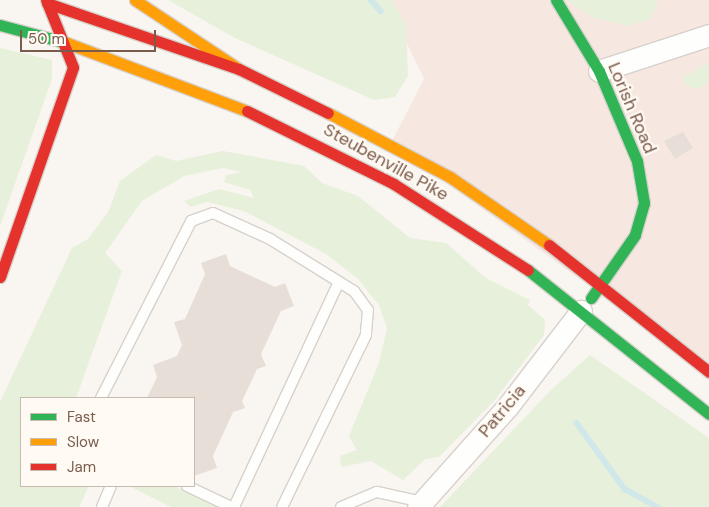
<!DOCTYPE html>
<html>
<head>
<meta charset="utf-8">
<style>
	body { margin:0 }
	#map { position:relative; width:709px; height:507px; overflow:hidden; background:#f9f5f0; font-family:"DM Sans",sans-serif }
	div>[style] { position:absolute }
	.commercial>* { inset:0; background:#f6e8e1 }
	.green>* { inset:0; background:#e7f0db }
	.stream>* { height:5.5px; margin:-2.75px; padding:0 2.75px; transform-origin:2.75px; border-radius:2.75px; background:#d0e8ea }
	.building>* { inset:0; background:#e6ded7 }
	.roads { filter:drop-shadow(1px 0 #d7d1cb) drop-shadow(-1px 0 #d7d1cb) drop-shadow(0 1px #d7d1cb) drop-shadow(0 -1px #d7d1cb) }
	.lane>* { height:10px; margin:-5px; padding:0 5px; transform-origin:5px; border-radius:5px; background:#fefefd }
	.street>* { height:21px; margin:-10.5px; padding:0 10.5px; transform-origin:10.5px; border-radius:10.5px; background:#fefefd }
	.fast>* { height:11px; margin:-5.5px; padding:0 5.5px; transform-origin:5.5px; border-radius:5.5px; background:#30b455 }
	.slow>* { height:11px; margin:-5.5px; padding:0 5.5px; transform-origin:5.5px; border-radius:5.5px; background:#ff9f0a }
	.jam>* { height:11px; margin:-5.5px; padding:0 5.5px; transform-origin:5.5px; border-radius:5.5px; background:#e5322d }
	span { translate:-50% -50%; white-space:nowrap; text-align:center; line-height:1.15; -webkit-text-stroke:4.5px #fffaf3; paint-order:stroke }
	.street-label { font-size:18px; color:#7a5c4d }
	.legend { position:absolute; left:20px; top:397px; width:175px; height:90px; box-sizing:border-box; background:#fffaf3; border:1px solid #cabbb1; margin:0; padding:6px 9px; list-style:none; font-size:15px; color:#7a5c4d }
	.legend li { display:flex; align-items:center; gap:10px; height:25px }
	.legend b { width:25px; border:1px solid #cabbb1 }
	.scale { position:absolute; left:20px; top:30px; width:136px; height:22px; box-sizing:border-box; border:2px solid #7a5c4d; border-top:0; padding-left:6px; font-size:15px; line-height:18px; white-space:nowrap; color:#7a5c4d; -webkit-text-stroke:4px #fffaf3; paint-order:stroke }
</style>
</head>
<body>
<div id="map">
	<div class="commercial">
		<i style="clip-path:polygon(386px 0,709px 0,709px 372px,391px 143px,424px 79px)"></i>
	</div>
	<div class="green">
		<i style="clip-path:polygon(168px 0,392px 0,406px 25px,408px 76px,395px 97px,374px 100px,235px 38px)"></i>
		<i style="clip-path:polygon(567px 0,657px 0,657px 5px,650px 19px,628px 26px,592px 17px)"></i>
		<i style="clip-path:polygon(0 48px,52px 60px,52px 79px,0 226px)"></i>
		<i style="clip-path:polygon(709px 63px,709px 83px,695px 89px,683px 83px,683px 77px)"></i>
		<i style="clip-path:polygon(223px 151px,304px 166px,322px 183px,358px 196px,410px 238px,446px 243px,486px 278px,530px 300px,528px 305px,545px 320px,544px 335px,494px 401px,439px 457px,425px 459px,403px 480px,371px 461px,341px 467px,340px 456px,357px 450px,349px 436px,379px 363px,387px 328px,379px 305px,358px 279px,326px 254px,244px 211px,207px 202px,191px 207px,184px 201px,219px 189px,254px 198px,250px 190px,224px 182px,226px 175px,242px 172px,223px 168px,184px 176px,142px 201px,105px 253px,122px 271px,76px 398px,21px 398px,21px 486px,89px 486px,79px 507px,0 507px,0 402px,72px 248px,88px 239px,108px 212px,120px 181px,156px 155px,176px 161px)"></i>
		<i style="clip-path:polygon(590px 355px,709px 438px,709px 507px,440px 507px,550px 391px)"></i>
		<i style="clip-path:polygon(129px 486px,173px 486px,227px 507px,171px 507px)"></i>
	</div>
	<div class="stream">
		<i style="left:371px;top:0;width:15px;rotate:48deg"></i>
		<i style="left:577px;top:423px;width:82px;rotate:54deg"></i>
		<i style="left:625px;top:489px;width:38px;rotate:29deg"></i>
	</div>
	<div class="building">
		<i style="clip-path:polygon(683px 132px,693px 148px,675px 159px,664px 141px)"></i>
		<i style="clip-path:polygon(226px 254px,230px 266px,275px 287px,285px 283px,294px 306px,281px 311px,261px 354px,266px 366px,257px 369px,242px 401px,245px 408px,233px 412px,213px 456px,217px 468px,194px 476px,194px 398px,147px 398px,157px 377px,153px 365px,177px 356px,182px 345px,174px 322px,185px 319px,205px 274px,201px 263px)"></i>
	</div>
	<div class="roads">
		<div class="lane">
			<i style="left:101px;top:398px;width:199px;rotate:-63deg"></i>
			<i style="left:191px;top:221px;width:23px;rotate:-20deg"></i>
			<i style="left:213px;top:213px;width:63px;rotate:24.5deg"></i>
			<i style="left:270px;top:239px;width:99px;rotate:31.8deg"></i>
			<i style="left:354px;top:291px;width:24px;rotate:54deg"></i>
			<i style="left:368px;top:310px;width:25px;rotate:95deg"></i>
			<i style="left:366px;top:335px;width:191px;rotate:116deg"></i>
			<i style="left:187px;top:486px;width:49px;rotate:25.5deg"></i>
			<i style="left:102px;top:507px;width:23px;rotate:-67deg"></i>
			<i style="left:234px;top:507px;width:248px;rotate:-65deg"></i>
			<i style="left:341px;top:507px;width:39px;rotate:-23deg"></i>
			<i style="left:377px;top:492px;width:46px;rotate:12.5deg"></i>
		</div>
		<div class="street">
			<i style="left:599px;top:71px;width:116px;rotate:-18.1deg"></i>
			<i style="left:418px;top:507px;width:135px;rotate:-48.3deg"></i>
			<i style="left:508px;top:406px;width:120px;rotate:-52.5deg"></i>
		</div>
		<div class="fast">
			<i style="left:556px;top:0;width:83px;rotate:58.8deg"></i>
			<i style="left:599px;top:71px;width:98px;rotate:67.1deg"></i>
			<i style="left:637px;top:161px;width:43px;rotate:80.5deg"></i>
			<i style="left:644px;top:203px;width:33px;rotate:106deg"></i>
			<i style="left:635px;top:235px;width:77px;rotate:124.9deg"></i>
			<i style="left:0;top:25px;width:69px;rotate:15deg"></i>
			<i style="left:528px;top:270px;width:231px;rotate:38.5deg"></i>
		</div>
		<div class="slow">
			<i style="left:135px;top:0;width:125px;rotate:33.6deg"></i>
			<i style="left:67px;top:43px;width:192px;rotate:20.7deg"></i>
			<i style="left:328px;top:113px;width:138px;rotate:27.7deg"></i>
			<i style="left:450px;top:177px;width:120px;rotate:34.5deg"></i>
		</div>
		<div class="jam">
			<i style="left:47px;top:3px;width:203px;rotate:19deg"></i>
			<i style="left:239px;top:69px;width:99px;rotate:26.3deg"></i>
			<i style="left:247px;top:111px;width:164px;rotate:26.4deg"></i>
			<i style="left:394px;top:184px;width:159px;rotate:32.7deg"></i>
			<i style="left:549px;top:245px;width:204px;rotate:38.4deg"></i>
			<i style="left:0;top:277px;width:222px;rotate:-70.8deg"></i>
			<i style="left:73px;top:67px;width:72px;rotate:-111.9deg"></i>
		</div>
	</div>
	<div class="street-label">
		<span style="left:632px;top:108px;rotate:67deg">Lorish Road</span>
		<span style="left:386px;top:162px;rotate:29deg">Steubenville Pike</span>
		<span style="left:502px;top:411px;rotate:-50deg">Patricia</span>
	</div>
	<ul class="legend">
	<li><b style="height:6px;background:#30b455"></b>Fast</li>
	<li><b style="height:6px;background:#ff9f0a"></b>Slow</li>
	<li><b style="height:6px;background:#e5322d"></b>Jam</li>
	</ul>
	<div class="scale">50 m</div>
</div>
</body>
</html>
